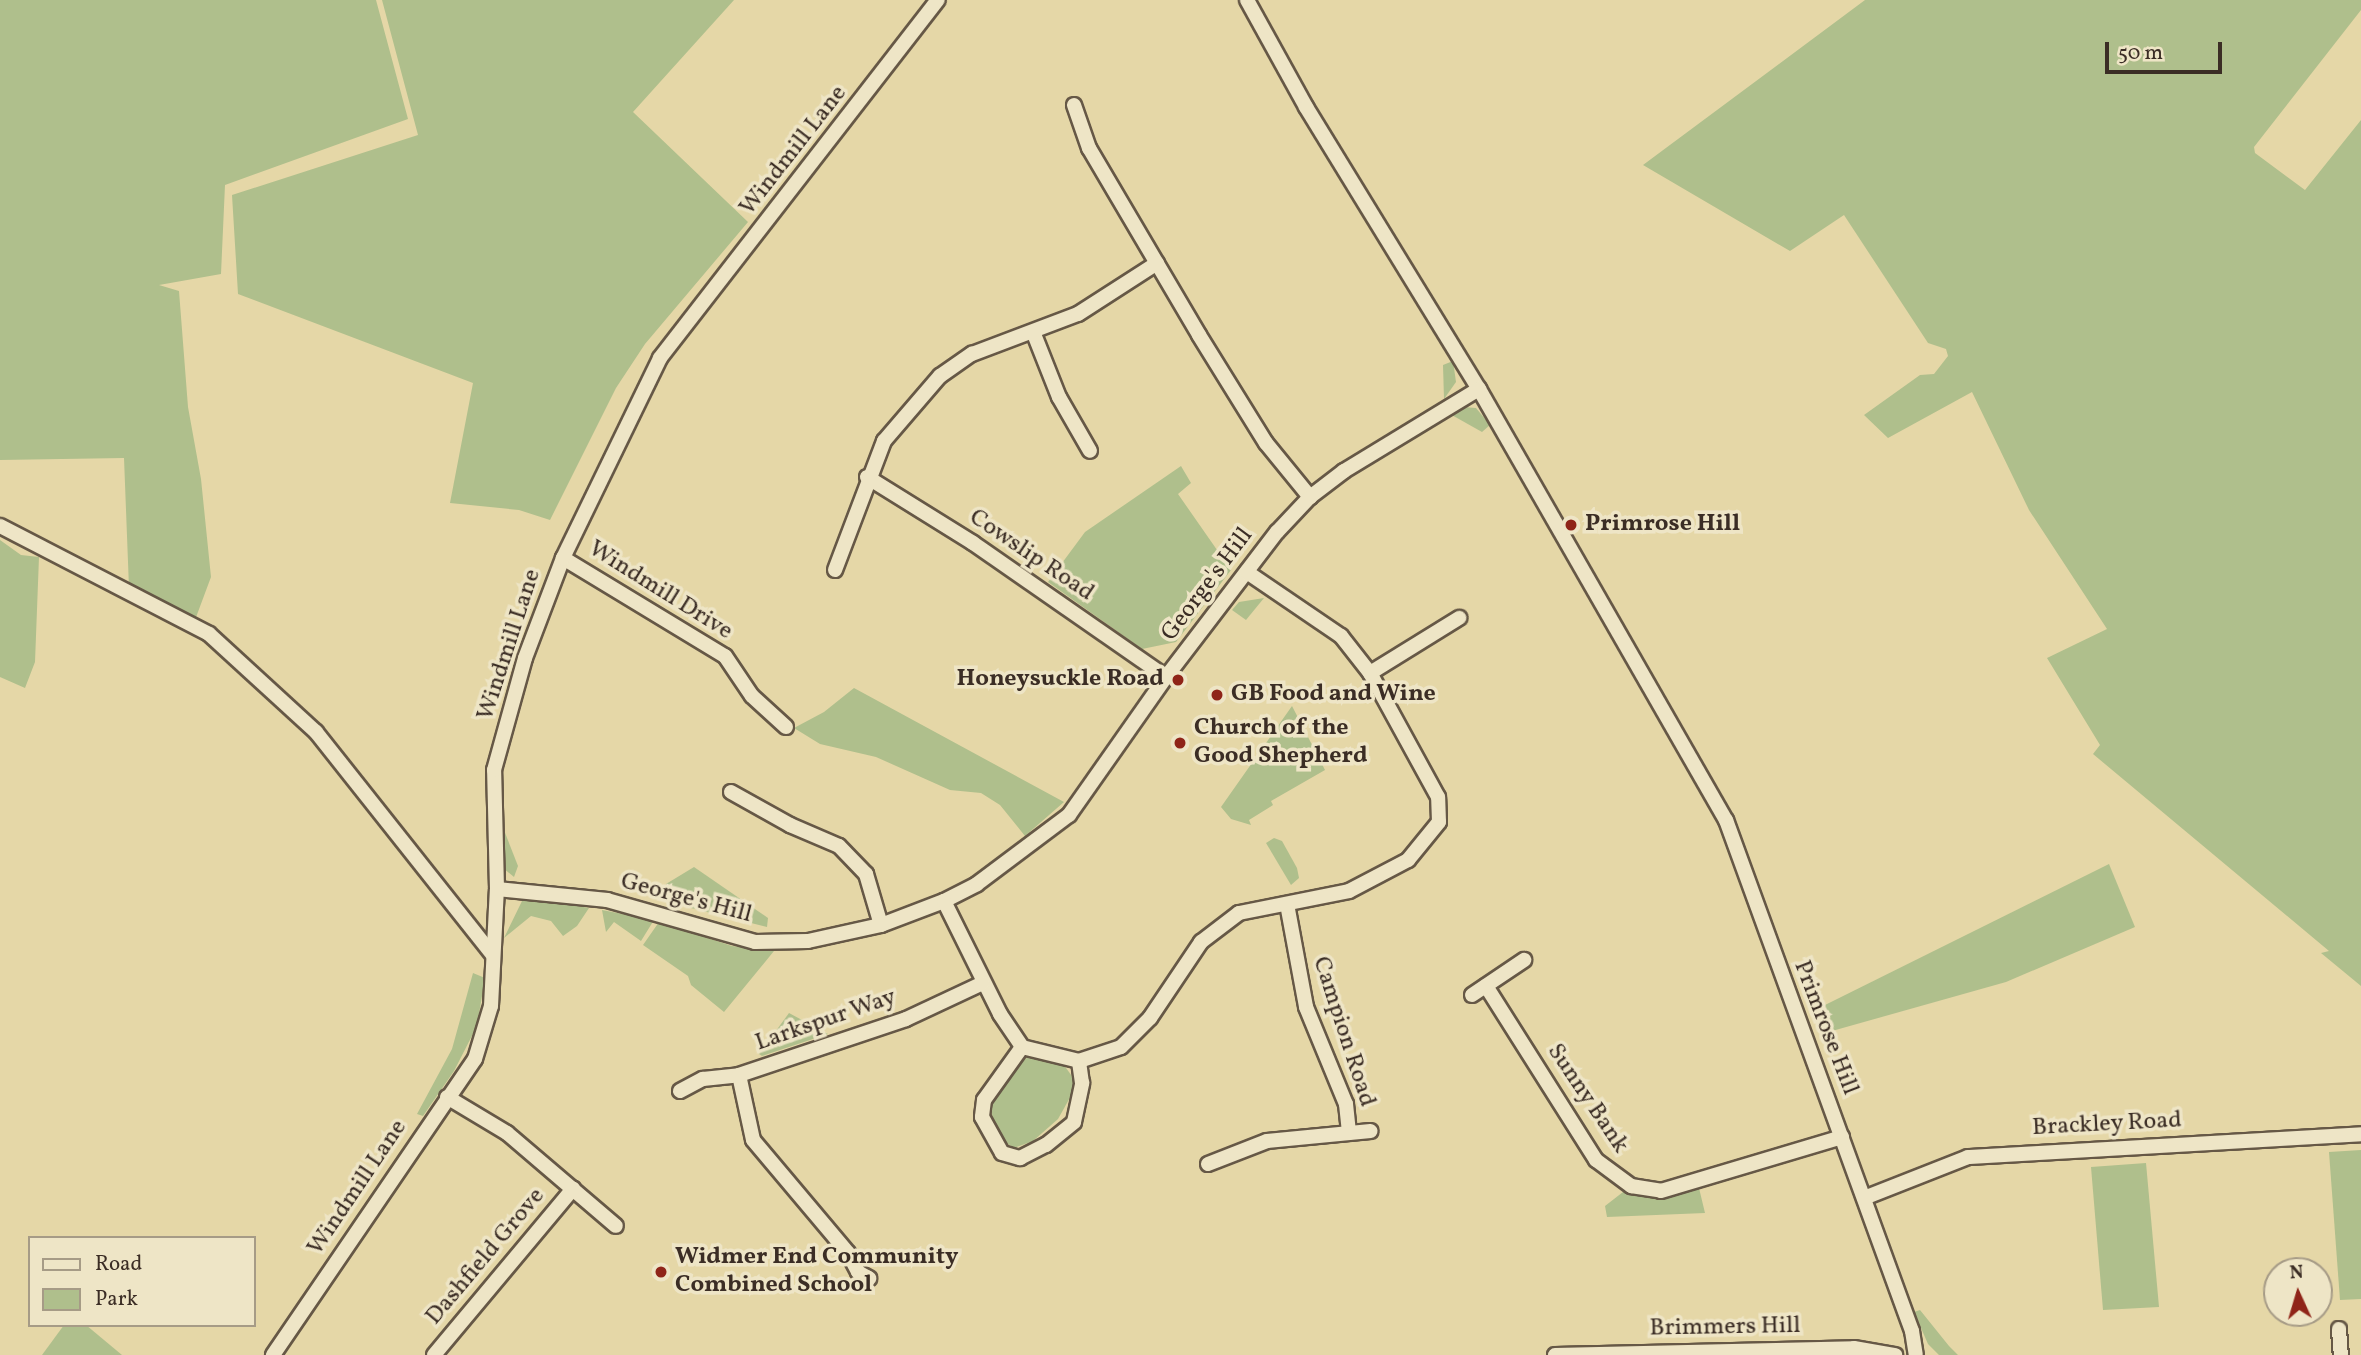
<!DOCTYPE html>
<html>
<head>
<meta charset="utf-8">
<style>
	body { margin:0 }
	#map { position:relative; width:2361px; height:1355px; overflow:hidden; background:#e5d7a7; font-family:Vollkorn,serif }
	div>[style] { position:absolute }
	.green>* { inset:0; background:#afbf8c }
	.roads { filter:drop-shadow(2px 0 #665846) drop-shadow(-2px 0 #665846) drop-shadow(0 2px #665846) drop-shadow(0 -2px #665846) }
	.minor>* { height:14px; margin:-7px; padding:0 7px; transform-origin:7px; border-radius:7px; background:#eee5c6 }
	.dots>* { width:19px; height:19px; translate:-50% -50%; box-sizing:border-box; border:4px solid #eee5c6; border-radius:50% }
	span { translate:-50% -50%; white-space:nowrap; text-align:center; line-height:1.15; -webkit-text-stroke:7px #eee5c6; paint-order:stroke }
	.street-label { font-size:24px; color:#3b2d25 }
	.poi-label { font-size:24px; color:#3b2d25; font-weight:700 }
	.left { translate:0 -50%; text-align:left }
	.right { translate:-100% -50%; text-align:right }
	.legend { position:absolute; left:28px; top:1236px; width:228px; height:91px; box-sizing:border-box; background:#eee5c6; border:2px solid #a69b86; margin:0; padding:9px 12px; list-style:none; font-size:21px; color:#3b2d25 }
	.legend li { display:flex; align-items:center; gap:14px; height:35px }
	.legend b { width:35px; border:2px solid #a69b86 }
	.north { position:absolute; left:2263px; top:1257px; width:70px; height:70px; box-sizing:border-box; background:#eee5c6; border:2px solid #a69b86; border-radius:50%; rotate:356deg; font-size:19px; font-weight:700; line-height:28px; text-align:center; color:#3b2d25 }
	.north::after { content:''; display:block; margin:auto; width:24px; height:32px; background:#8f2418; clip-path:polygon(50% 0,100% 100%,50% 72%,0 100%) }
	.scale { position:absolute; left:2105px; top:42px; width:117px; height:32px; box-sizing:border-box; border:4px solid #3b2d25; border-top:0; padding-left:9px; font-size:21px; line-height:24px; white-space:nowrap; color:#3b2d25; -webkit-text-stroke:5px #eee5c6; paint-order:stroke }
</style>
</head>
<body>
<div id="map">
	<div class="green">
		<i style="clip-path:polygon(0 0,376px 0,408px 119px,225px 185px,221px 274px,159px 285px,179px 291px,188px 407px,201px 479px,211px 577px,195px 620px,129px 588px,124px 458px,0 460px)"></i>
		<i style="clip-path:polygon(382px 0,734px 0,633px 112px,748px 222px,645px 344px,616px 388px,550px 520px,519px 510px,450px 503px,473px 383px,238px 294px,232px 195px,418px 135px)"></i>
		<i style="clip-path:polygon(1865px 0,2361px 0,2361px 10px,2254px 147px,2255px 153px,2305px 190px,2361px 120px,2361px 986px,2321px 953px,2329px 951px,2093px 754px,2100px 745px,2047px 658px,2107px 629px,2029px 510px,1972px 392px,1888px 438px,1864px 415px,1920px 375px,1934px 374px,1948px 356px,1946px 349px,1928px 343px,1844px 215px,1790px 251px,1643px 165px)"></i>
		<i style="clip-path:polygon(1453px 361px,1456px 382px,1444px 399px,1443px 365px)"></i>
		<i style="clip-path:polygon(1463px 407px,1476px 408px,1490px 425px,1482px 432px,1450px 414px)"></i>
		<i style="clip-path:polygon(1181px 466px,1191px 483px,1178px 494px,1231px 570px,1176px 642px,1142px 649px,1048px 582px,1085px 532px)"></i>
		<i style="clip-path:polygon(0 540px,21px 555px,39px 557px,35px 662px,25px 688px,0 677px)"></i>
		<i style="clip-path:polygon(1264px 598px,1246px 620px,1232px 610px,1239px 602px)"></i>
		<i style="clip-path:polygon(854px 688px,1064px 802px,1025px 836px,1000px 805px,981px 793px,950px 790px,876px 757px,820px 744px,794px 728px,824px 712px)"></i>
		<i style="clip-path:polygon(1292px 706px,1325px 770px,1271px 801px,1273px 805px,1249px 820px,1251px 825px,1231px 819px,1221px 807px)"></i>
		<i style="clip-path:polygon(502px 825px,518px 866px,514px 877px,503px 868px)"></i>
		<i style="clip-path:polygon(1274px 838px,1282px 841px,1297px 868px,1299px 878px,1291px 885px,1266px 843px)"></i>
		<i style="clip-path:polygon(2109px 864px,2135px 927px,2006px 982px,1832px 1031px,1825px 1005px)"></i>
		<i style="clip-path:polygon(694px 867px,768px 918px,767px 927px,675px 904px,666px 884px)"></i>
		<i style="clip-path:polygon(534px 898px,589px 908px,577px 926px,563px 936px,551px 921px,531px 916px,504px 938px,522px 901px)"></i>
		<i style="clip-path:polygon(602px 910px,654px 920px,641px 941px,614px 922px,606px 932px)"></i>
		<i style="clip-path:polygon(659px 922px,732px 946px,774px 951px,724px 1012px,691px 985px,688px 976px,643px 945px)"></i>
		<i style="clip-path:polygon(473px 973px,485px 978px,477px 1026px,454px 1071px,423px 1116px,417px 1114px,452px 1049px)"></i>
		<i style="clip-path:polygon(789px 1013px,828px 1034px,762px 1056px,759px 1054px)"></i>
		<i style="clip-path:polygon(1030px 1055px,1061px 1061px,1074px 1079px,1072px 1094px,1058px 1119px,1033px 1141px,1014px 1148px,999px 1138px,990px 1108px,1015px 1068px)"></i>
		<i style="clip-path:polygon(2361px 1150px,2361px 1299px,2340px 1300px,2329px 1152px)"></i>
		<i style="clip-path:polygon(2146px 1163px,2159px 1307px,2103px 1310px,2091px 1167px)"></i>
		<i style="clip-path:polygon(1699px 1188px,1705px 1213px,1607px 1217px,1605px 1206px,1623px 1192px,1646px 1196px)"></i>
		<i style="clip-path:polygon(1920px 1310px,1949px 1346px,1958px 1355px,1939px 1355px,1928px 1344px,1914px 1312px)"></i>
		<i style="clip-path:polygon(64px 1325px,86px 1325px,122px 1355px,42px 1355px)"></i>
	</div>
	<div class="roads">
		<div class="minor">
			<i style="left:1247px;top:0;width:122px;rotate:61.1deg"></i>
			<i style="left:1306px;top:107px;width:331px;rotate:58.5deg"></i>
			<i style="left:1479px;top:389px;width:497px;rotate:60.2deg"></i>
			<i style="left:1726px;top:820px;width:544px;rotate:70deg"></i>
			<i style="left:1912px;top:1331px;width:24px;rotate:81deg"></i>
			<i style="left:1074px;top:105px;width:46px;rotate:70.8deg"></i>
			<i style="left:1089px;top:148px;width:217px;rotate:59.5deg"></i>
			<i style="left:1199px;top:335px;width:127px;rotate:58.2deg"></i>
			<i style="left:1266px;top:443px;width:70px;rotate:50.8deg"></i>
			<i style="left:1034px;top:334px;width:68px;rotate:68.4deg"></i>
			<i style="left:1059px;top:397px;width:62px;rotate:60.1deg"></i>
			<i style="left:867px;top:477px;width:125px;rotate:31.9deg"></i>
			<i style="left:973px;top:543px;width:235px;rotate:34.8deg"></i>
			<i style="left:0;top:526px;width:235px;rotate:27.3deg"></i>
			<i style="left:209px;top:634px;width:145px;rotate:42.5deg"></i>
			<i style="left:316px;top:732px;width:283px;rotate:51.6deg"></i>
			<i style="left:563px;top:558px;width:189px;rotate:31.2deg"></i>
			<i style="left:725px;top:656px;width:48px;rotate:56deg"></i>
			<i style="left:752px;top:696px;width:46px;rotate:42.4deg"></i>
			<i style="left:835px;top:570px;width:138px;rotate:-69.2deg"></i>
			<i style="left:884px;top:441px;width:86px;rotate:-49.3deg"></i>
			<i style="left:940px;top:376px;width:39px;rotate:-35deg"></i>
			<i style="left:972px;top:354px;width:113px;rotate:-20.7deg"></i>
			<i style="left:1078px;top:314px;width:94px;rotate:-32.8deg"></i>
			<i style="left:1370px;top:673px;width:105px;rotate:-31.7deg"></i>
			<i style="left:731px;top:792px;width:68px;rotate:29.2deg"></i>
			<i style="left:790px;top:825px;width:53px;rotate:23.2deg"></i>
			<i style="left:839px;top:846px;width:39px;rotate:46deg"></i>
			<i style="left:866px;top:874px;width:53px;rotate:73.6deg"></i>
			<i style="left:497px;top:889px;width:111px;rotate:5.7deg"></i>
			<i style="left:607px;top:900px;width:154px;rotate:15.8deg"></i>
			<i style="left:755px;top:942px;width:53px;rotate:-1.1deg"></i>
			<i style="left:808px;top:941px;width:75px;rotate:-12.4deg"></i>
			<i style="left:881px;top:925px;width:67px;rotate:-20.9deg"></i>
			<i style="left:944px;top:901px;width:37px;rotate:-27deg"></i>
			<i style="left:977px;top:884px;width:115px;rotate:-36.9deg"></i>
			<i style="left:1069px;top:815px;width:169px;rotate:-54.9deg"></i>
			<i style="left:1166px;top:677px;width:183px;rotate:-52.6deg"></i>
			<i style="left:1277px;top:532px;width:48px;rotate:-46.7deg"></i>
			<i style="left:1310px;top:497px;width:43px;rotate:-37.4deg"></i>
			<i style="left:1344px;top:471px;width:158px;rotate:-31.3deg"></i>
			<i style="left:944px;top:901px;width:126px;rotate:63.6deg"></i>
			<i style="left:1000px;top:1014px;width:40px;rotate:56deg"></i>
			<i style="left:1022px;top:1047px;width:59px;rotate:13.8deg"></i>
			<i style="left:1079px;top:1061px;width:44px;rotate:-18.4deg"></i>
			<i style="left:1121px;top:1047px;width:41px;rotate:-45deg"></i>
			<i style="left:1150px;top:1018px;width:92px;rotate:-56.1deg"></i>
			<i style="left:1201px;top:942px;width:48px;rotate:-37.3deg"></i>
			<i style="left:1239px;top:913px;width:112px;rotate:-11.3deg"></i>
			<i style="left:1349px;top:891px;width:67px;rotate:-27.7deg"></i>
			<i style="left:1408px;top:860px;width:49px;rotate:-50.8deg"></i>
			<i style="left:1439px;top:822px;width:25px;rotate:-92deg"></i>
			<i style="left:1438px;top:797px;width:141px;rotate:-118.7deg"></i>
			<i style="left:1370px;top:673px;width:47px;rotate:-128.1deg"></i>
			<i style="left:1341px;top:636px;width:114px;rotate:-145.8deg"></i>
			<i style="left:1287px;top:904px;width:105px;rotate:79.5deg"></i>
			<i style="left:1306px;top:1007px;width:105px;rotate:67.6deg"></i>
			<i style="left:1346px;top:1104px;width:29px;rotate:84deg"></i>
			<i style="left:1486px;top:986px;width:206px;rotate:57.7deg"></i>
			<i style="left:1596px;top:1160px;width:44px;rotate:36.6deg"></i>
			<i style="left:1631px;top:1186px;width:30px;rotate:9deg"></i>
			<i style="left:1661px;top:1191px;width:189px;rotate:-16.6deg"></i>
			<i style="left:1472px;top:995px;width:63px;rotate:-33.9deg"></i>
			<i style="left:1022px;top:1047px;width:65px;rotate:125.6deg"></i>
			<i style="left:984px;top:1100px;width:17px;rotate:97deg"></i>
			<i style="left:982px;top:1117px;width:41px;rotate:60.9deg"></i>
			<i style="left:1002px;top:1153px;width:19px;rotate:16deg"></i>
			<i style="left:1020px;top:1158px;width:29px;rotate:-27deg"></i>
			<i style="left:1046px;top:1145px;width:36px;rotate:-39deg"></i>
			<i style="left:1074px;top:1122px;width:40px;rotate:-78deg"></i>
			<i style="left:1082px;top:1083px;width:22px;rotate:-98deg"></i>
			<i style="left:739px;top:1075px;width:66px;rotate:77.8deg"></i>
			<i style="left:753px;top:1140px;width:148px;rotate:49.9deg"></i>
			<i style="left:848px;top:1253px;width:21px;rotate:62deg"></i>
			<i style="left:858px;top:1272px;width:13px;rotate:29deg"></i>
			<i style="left:680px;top:1091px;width:26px;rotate:-28deg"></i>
			<i style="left:703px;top:1079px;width:36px;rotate:-6deg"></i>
			<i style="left:739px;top:1075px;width:176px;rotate:-18.5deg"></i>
			<i style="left:906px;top:1019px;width:85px;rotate:-25.1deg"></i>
			<i style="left:447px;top:1097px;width:70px;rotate:31deg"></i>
			<i style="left:507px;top:1133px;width:143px;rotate:40.5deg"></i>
			<i style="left:1208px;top:1164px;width:63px;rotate:-21.3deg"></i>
			<i style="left:1267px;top:1141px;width:104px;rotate:-5.5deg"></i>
			<i style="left:1864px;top:1198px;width:112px;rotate:-21.5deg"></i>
			<i style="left:1968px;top:1157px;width:394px;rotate:-3.3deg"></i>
			<i style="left:2339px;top:1329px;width:26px;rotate:86deg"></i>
			<i style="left:273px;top:1355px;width:358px;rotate:-55.7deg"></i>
			<i style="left:475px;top:1059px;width:55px;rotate:-73.2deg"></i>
			<i style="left:491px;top:1006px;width:117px;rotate:-87.1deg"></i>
			<i style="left:497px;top:889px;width:119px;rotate:-91.4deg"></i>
			<i style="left:494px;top:770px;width:116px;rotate:-74.5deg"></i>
			<i style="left:525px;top:658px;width:107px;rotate:-69.2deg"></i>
			<i style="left:563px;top:558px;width:222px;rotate:-64.1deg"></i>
			<i style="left:660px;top:358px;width:453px;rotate:-52.2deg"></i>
			<i style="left:434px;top:1355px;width:217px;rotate:-50.1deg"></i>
			<i style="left:1555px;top:1355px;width:299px;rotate:-1.3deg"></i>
			<i style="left:1854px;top:1348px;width:42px;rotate:9.7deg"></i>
		</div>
	</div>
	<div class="dots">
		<i style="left:1571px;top:525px;background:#8f2418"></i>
		<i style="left:1178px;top:680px;background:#8f2418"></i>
		<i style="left:1217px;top:695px;background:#8f2418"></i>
		<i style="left:1180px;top:743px;background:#8f2418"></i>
		<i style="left:661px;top:1272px;background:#8f2418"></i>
	</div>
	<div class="street-label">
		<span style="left:794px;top:151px;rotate:-52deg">Windmill Lane</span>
		<span style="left:1031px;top:556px;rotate:34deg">Cowslip Road</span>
		<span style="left:1208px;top:585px;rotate:-53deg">George's Hill</span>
		<span style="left:660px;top:591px;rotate:32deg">Windmill Drive</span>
		<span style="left:510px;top:645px;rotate:-72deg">Windmill Lane</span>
		<span style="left:686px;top:899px;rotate:15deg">George's Hill</span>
		<span style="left:826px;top:1021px;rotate:-19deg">Larkspur Way</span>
		<span style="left:1825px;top:1028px;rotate:69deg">Primrose Hill</span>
		<span style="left:1343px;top:1032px;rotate:72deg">Campion Road</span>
		<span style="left:1587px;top:1099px;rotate:56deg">Sunny Bank</span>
		<span style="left:2107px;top:1125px;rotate:-3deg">Brackley Road</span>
		<span style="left:358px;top:1188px;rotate:-56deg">Windmill Lane</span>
		<span style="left:486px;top:1257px;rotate:-50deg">Dashfield Grove</span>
		<span style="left:1725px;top:1328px;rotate:-1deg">Brimmers Hill</span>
	</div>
	<div class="poi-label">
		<span class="left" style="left:1585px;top:525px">Primrose Hill</span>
		<span class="right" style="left:1164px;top:680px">Honeysuckle Road</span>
		<span class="left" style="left:1231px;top:695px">GB Food and Wine</span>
		<span class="left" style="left:1194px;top:743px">Church of the<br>Good Shepherd</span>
		<span class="left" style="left:675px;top:1272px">Widmer End Community<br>Combined School</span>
	</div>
	<ul class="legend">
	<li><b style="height:9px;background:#eee5c6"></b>Road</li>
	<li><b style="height:19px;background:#afbf8c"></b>Park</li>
	</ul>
	<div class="north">N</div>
	<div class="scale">50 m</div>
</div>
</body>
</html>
